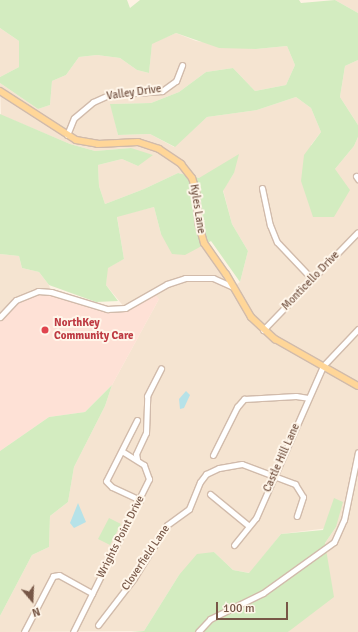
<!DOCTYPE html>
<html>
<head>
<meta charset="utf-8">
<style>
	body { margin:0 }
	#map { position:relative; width:358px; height:632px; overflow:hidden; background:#fdf2e3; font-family:Signika,sans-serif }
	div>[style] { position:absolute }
	.residential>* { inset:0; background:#f5e4d1 }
	.commercial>* { inset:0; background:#fee1d6 }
	.green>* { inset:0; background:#d3ecc0 }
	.water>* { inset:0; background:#b6e2e8 }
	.roads { filter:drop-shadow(1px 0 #d1bbab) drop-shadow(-1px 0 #d1bbab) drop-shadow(0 1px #d1bbab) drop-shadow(0 -1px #d1bbab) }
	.minor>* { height:5px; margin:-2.5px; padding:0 2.5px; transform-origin:2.5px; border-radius:2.5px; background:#fff }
	.major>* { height:6px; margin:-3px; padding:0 3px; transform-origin:3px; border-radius:3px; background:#ffd698 }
	.dots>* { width:11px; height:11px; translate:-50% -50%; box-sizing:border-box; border:2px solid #fff6ea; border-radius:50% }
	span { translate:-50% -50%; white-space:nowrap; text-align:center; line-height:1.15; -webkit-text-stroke:4px #fff6ea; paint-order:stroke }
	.street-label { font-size:11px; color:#775747 }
	.health-label { font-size:11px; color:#be3a42; font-weight:700 }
	.left { translate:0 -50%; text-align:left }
	.north { position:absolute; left:12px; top:580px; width:40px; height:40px; -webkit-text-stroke:3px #fff6ea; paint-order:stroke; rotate:161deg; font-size:11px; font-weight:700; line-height:16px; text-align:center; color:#775747 }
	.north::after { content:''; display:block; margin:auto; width:14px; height:18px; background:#775747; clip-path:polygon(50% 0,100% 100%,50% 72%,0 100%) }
	.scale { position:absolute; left:216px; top:602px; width:72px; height:18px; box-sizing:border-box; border:2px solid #775747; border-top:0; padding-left:5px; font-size:12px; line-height:14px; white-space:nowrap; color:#775747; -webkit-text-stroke:3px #fff6ea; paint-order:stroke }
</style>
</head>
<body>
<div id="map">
	<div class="residential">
		<i style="clip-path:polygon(335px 0,358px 0,358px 13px)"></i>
		<i style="clip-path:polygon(0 28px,19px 41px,19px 67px,0 77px)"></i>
		<i style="clip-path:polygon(176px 33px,196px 41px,256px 49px,287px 46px,295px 65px,286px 85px,255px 91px,233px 68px,206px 72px,179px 92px,151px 103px,111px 104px,118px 135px,150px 134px,174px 147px,207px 117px,257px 110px,296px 97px,311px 108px,321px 132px,311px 145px,335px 169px,354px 146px,358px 137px,358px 632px,288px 632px,297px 623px,327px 561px,325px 543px,336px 527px,281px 534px,250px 573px,233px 570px,214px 552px,179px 575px,144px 631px,0 632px,0 616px,32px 555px,49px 547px,50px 516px,68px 502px,74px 467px,105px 406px,112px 385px,159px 299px,125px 308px,106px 285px,107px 268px,124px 259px,117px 216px,154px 207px,161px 234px,204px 243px,233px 287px,240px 282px,248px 251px,232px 224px,223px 190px,234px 173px,199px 178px,178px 173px,144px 189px,105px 204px,99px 186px,98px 165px,122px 159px,138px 166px,131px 148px,95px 151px,70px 144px,1px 115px,0 83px,38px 109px,50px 105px,52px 81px,66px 75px,79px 57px,97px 55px,120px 58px,137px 70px,149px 73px,152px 43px)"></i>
		<i style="clip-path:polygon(358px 60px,358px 125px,340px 97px,345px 66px)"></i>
		<i style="clip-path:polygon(0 254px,19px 256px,22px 268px,39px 272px,49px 285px,51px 292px,0 317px)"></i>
	</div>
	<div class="commercial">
		<i style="clip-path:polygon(43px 291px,98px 307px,125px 308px,152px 291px,159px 299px,112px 385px,85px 412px,49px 417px,0 451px,0 317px,16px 300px)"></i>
	</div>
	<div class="green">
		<i style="clip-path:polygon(0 0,127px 0,130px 8px,140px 0,299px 0,301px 3px,335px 0,358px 13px,358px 60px,345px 66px,340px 97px,358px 125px,358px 137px,354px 146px,335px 169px,350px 190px,334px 217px,313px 217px,301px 181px,304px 155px,321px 132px,311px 108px,296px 97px,257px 110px,207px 117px,175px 147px,150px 134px,118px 135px,110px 104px,151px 103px,179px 92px,206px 72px,233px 68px,255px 91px,286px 85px,295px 65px,287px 46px,256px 49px,219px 48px,176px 33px,152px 44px,149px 73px,137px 70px,120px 58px,97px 55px,79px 57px,66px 75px,52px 81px,50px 105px,38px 109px,0 83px,0 77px,19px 67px,19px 41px,0 28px)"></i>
		<i style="clip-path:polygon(0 114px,70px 144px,95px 151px,131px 148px,153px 155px,138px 166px,122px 159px,98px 165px,99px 186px,105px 204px,144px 189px,178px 173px,199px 178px,239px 154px,234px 173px,223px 191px,232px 224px,248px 251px,240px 282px,211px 241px,185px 255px,172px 254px,161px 234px,154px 207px,117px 217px,124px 259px,108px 268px,106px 285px,118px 301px,96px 302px,49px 285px,39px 272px,22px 268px,19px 256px,0 254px)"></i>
		<i style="clip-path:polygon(112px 385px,105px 406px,74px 467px,68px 502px,50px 516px,49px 547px,32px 555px,0 616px,0 451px,49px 417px,85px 412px)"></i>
		<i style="clip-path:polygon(334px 498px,343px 502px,336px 527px,325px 543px,334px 597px,288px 632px,131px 632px,144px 631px,179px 575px,197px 554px,214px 552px,233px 570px,249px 573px,281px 534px,323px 530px)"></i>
		<i style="clip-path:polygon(109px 518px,121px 524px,110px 545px,98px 539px)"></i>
	</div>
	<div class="water">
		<i style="clip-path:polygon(186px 391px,190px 395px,184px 408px,180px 409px,179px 399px)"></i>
		<i style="clip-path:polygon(78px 503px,86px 522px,74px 528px,70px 523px)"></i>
	</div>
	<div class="roads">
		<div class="minor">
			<i style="left:67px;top:135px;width:18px;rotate:-68deg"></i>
			<i style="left:74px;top:118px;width:25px;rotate:-40deg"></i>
			<i style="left:93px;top:102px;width:17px;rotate:-24deg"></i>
			<i style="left:109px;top:95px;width:53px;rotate:-4.3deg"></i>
			<i style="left:162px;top:91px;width:17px;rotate:-36deg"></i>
			<i style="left:176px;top:81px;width:17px;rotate:-69deg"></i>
			<i style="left:356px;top:176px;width:4px;rotate:56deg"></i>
			<i style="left:262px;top:188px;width:38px;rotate:78deg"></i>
			<i style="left:270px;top:225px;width:18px;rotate:68deg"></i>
			<i style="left:277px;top:242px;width:51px;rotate:46.6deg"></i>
			<i style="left:0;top:317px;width:23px;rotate:-47deg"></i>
			<i style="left:16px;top:300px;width:24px;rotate:-22deg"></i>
			<i style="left:38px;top:291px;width:13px;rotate:4deg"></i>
			<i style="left:51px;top:292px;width:59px;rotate:16.9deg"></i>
			<i style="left:107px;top:309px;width:18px;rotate:-3deg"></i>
			<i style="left:125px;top:308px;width:48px;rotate:-29.7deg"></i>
			<i style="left:167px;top:284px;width:19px;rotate:-18deg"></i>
			<i style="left:185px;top:278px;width:28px"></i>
			<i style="left:213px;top:278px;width:22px;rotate:24deg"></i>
			<i style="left:263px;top:330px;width:136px;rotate:-45.9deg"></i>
			<i style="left:137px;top:420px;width:68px;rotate:116.9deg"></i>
			<i style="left:106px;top:481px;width:8px;rotate:45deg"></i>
			<i style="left:112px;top:487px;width:31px;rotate:25deg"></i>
			<i style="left:213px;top:455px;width:54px;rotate:-63.4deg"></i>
			<i style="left:237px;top:407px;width:11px;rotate:-49deg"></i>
			<i style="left:244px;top:399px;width:52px;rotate:-3.3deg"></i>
			<i style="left:296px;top:396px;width:12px;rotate:9deg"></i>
			<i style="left:137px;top:459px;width:5px;rotate:-101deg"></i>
			<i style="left:136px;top:454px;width:23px;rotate:-65deg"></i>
			<i style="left:146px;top:433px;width:37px;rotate:-88deg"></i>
			<i style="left:147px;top:396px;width:31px;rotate:-63deg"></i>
			<i style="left:210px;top:494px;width:50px;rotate:39.4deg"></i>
			<i style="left:234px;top:545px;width:35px;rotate:-51deg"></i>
			<i style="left:256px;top:518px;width:166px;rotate:-66.2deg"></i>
			<i style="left:323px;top:366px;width:51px;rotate:-46.6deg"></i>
			<i style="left:98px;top:625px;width:59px;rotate:-52.5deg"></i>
			<i style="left:134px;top:578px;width:62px;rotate:-58.1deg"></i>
			<i style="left:167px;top:525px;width:27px;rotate:-36deg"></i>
			<i style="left:189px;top:509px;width:29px;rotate:-68deg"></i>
			<i style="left:200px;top:482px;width:10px;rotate:-53deg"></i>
			<i style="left:206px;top:474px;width:14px;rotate:-25deg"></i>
			<i style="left:219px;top:468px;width:23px;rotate:-10deg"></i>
			<i style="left:242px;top:464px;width:57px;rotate:20.7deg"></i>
			<i style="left:295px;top:484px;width:15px;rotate:58deg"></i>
			<i style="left:303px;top:497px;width:20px;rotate:108deg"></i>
			<i style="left:24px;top:632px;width:63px;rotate:-62.6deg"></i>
			<i style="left:53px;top:576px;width:6px;rotate:-9deg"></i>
			<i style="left:59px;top:575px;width:38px;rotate:29deg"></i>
			<i style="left:73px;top:632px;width:171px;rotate:-63.6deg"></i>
			<i style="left:149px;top:479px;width:15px;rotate:-110deg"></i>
			<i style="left:144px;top:465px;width:26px;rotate:-148deg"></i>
			<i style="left:198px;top:632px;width:18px;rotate:-47deg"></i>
			<i style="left:210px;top:619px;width:59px;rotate:-26.1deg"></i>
			<i style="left:263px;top:593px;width:87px;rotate:-35.7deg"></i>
			<i style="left:334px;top:542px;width:24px;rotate:-66deg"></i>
			<i style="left:344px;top:520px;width:69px;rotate:-78.4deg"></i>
		</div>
		<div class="major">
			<i style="left:0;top:91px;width:90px;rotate:32.8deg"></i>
			<i style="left:76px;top:140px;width:22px;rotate:10deg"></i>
			<i style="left:98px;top:144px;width:40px;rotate:-2.9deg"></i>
			<i style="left:138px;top:142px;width:22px;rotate:18deg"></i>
			<i style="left:159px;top:149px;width:27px;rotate:34deg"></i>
			<i style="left:181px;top:164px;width:18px;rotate:52deg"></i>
			<i style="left:192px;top:178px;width:13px;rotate:72deg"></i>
			<i style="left:196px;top:190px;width:32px;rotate:86deg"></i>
			<i style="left:198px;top:222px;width:22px;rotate:74deg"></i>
			<i style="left:204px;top:243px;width:38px;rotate:55deg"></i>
			<i style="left:226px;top:274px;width:50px;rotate:59.8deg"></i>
			<i style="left:251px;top:317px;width:33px;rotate:43deg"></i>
			<i style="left:275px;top:339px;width:95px;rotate:29.5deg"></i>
		</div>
	</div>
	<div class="dots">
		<i style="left:45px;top:330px;background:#e0444e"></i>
	</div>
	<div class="street-label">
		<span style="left:134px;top:93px;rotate:-8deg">Valley Drive</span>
		<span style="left:197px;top:209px;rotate:81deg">Kyles Lane</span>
		<span style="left:311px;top:281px;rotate:-46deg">Monticello Drive</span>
		<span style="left:282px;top:458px;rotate:-66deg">Castle Hill Lane</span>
		<span style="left:121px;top:537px;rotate:-63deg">Wrights Point Drive</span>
		<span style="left:146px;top:558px;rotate:-56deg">Cloverfield Lane</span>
	</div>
	<div class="health-label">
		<span class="left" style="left:54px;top:330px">NorthKey<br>Community Care</span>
	</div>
	<div class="north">N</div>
	<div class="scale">100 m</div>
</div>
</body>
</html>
